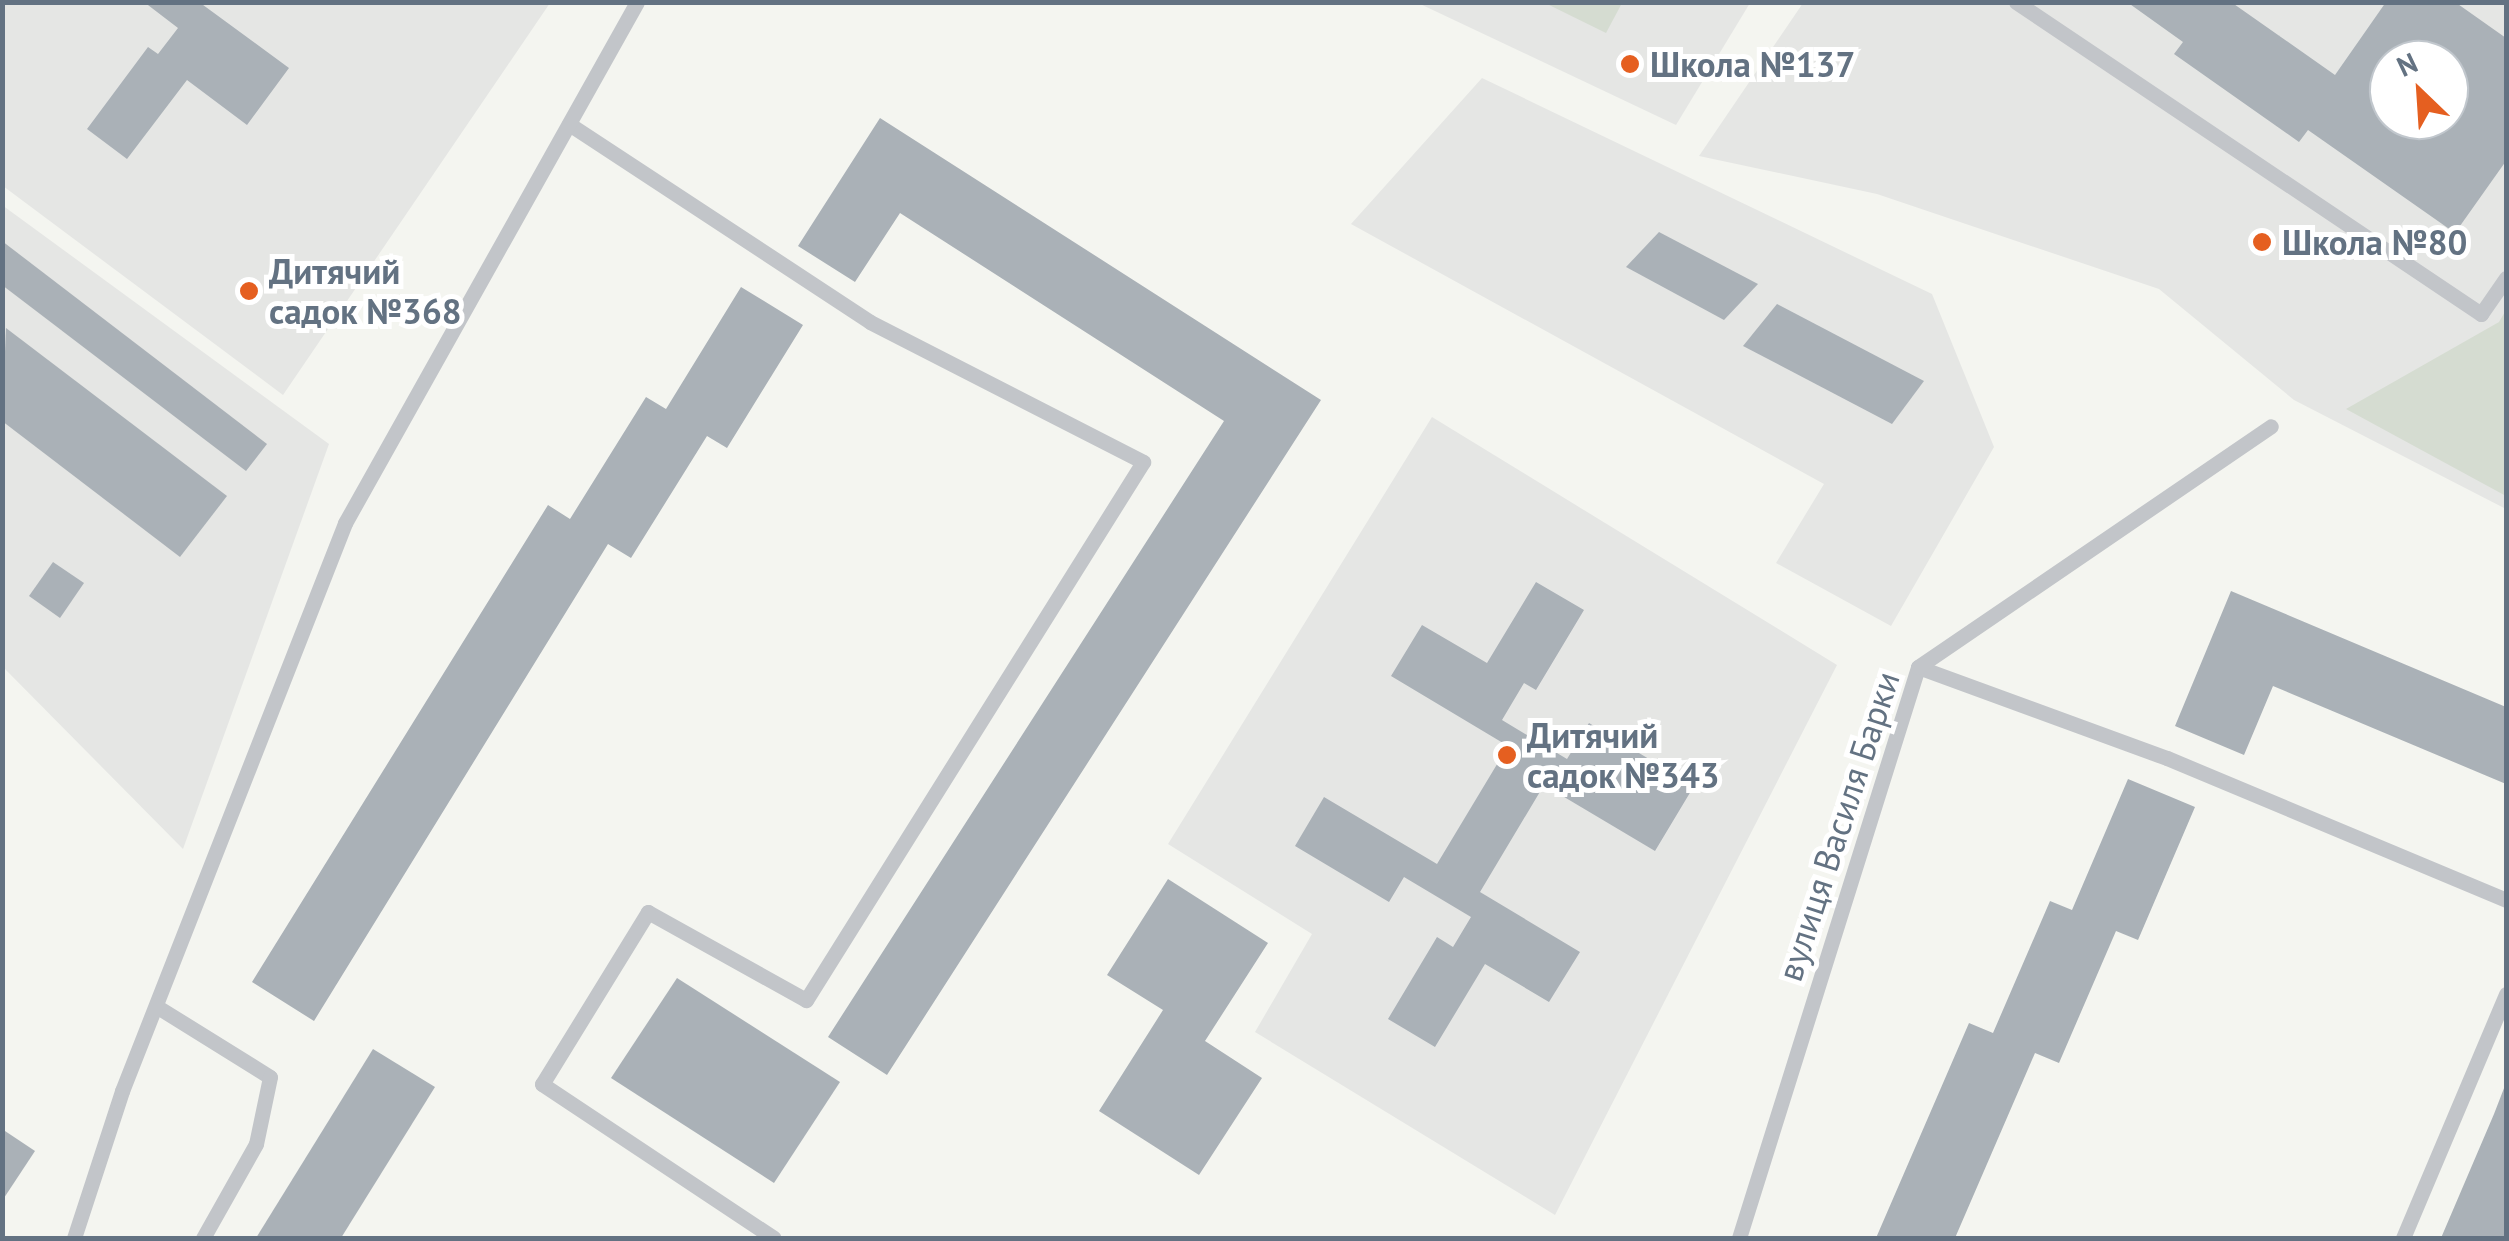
<!DOCTYPE html>
<html>
<head>
<meta charset="utf-8">
<style>
	body { margin:0 }
	#map { position:relative; width:2509px; height:1241px; overflow:hidden; background:#f4f5f0; font-family:"PT Sans",sans-serif }
	div>[style] { position:absolute }
	.built>* { inset:0; background:#e5e6e4 }
	.green>* { inset:0; background:#d5dcd1 }
	.building>* { inset:0; background:#aab1b7 }
	.lane>* { height:15px; margin:-7.5px; padding:0 7.5px; transform-origin:7.5px; border-radius:7.5px; background:#c2c5c9 }
	.dots>* { width:28px; height:28px; translate:-50% -50%; box-sizing:border-box; border:5px solid #fff; border-radius:50% }
	span { translate:-50% -50%; white-space:nowrap; text-align:center; line-height:1.15; -webkit-text-stroke:10px #fff; paint-order:stroke }
	.poi-label { font-size:35px; color:#637282; font-weight:700 }
	.left { translate:0 -50%; text-align:left }
	.street-label { font-size:35px; color:#637282 }
	.frame { position:absolute; inset:0; border:5px solid #637282; pointer-events:none }
	.north { position:absolute; left:2369px; top:40px; width:100px; height:100px; box-sizing:border-box; background:#fff; border:2px solid #c1c7cd; border-radius:50%; rotate:335deg; font-size:28px; font-weight:700; line-height:40px; text-align:center; color:#637282 }
	.north::after { content:''; display:block; margin:auto; width:35px; height:45px; background:#e55f20; clip-path:polygon(50% 0,100% 100%,50% 72%,0 100%) }
</style>
</head>
<body>
<div id="map">
	<div class="built">
		<i style="clip-path:polygon(2px 3px,550px 3px,283px 395px,3px 186px)"></i>
		<i style="clip-path:polygon(1418px 3px,1750px 3px,1676px 125px)"></i>
		<i style="clip-path:polygon(evenodd,1803px 3px,2506px 3px,2506px 509px,2294px 400px,2159px 289px,1877px 194px,1699px 156px,1803px 3px,2389px 60px,2449px 60px,2449px 120px,2389px 120px,2389px 60px)"></i>
		<i style="clip-path:polygon(1482px 78px,1932px 294px,1994px 447px,1891px 626px,1776px 563px,1824px 484px,1351px 224px)"></i>
		<i style="clip-path:polygon(2px 205px,329px 444px,183px 849px,3px 667px)"></i>
		<i style="clip-path:polygon(1432px 417px,1837px 665px,1555px 1215px,1255px 1032px,1312px 934px,1168px 844px)"></i>
	</div>
	<div class="green">
		<i style="clip-path:polygon(1545px 3px,1622px 3px,1606px 33px)"></i>
		<i style="clip-path:polygon(2506px 310px,2506px 496px,2346px 409px,2499px 322px)"></i>
	</div>
	<div class="building">
		<i style="clip-path:polygon(144px 2px,199px 2px,289px 68px,247px 125px,187px 80px,127px 159px,87px 129px,148px 47px,158px 54px,178px 28px)"></i>
		<i style="clip-path:polygon(evenodd,2127px 2px,2231px 2px,2335px 75px,2386px 2px,2455px 2px,2506px 38px,2506px 161px,2455px 233px,2308px 130px,2299px 142px,2174px 54px,2183px 42px,2127px 2px,2389px 60px,2449px 60px,2449px 120px,2389px 120px,2389px 60px)"></i>
		<i style="clip-path:polygon(880px 118px,1321px 400px,887px 1075px,828px 1037px,1224px 421px,900px 213px,855px 282px,798px 246px)"></i>
		<i style="clip-path:polygon(1659px 232px,1758px 284px,1724px 320px,1626px 267px)"></i>
		<i style="clip-path:polygon(2px 241px,267px 444px,246px 471px,2px 285px)"></i>
		<i style="clip-path:polygon(741px 287px,803px 325px,727px 448px,707px 436px,631px 558px,608px 544px,314px 1021px,252px 982px,548px 505px,570px 519px,646px 397px,666px 409px)"></i>
		<i style="clip-path:polygon(1777px 304px,1924px 381px,1892px 424px,1743px 346px)"></i>
		<i style="clip-path:polygon(6px 328px,227px 496px,180px 557px,2px 421px)"></i>
		<i style="clip-path:polygon(53px 562px,84px 583px,60px 618px,29px 596px)"></i>
		<i style="clip-path:polygon(1536px 582px,1584px 610px,1536px 690px,1524px 683px,1502px 720px,1567px 759px,1589px 723px,1694px 786px,1655px 851px,1544px 785px,1480px 892px,1580px 952px,1549px 1002px,1485px 964px,1435px 1047px,1388px 1019px,1437px 937px,1453px 947px,1471px 917px,1404px 877px,1389px 902px,1295px 846px,1324px 797px,1437px 864px,1508px 746px,1391px 676px,1422px 625px,1487px 663px)"></i>
		<i style="clip-path:polygon(2231px 591px,2506px 707px,2506px 784px,2273px 686px,2244px 755px,2175px 726px)"></i>
		<i style="clip-path:polygon(2128px 779px,2195px 807px,2138px 940px,2116px 931px,2059px 1063px,2035px 1053px,1955px 1238px,1876px 1238px,1969px 1023px,1993px 1033px,2050px 901px,2072px 910px)"></i>
		<i style="clip-path:polygon(1168px 879px,1268px 943px,1205px 1041px,1262px 1078px,1199px 1175px,1099px 1111px,1163px 1010px,1107px 975px)"></i>
		<i style="clip-path:polygon(677px 978px,840px 1082px,774px 1183px,611px 1078px)"></i>
		<i style="clip-path:polygon(373px 1049px,435px 1087px,341px 1238px,256px 1238px)"></i>
		<i style="clip-path:polygon(2506px 1083px,2506px 1238px,2441px 1238px,2494px 1114px)"></i>
		<i style="clip-path:polygon(2px 1129px,35px 1151px,2px 1201px)"></i>
	</div>
	<div class="lane">
		<i style="left:2016px;top:2px;width:560px;rotate:33.86deg"></i>
		<i style="left:2481px;top:314px;width:44px;rotate:-55.2deg"></i>
		<i style="left:569px;top:124px;width:360px;rotate:33.3deg"></i>
		<i style="left:870px;top:322px;width:307px;rotate:27.1deg"></i>
		<i style="left:1143px;top:462px;width:635px;rotate:122.06deg"></i>
		<i style="left:806px;top:1000px;width:181px;rotate:-150.9deg"></i>
		<i style="left:648px;top:912px;width:202px;rotate:121.6deg"></i>
		<i style="left:542px;top:1084px;width:278px;rotate:33.6deg"></i>
		<i style="left:1918px;top:667px;width:265px;rotate:20.1deg"></i>
		<i style="left:2167px;top:758px;width:368px;rotate:22.7deg"></i>
		<i style="left:156px;top:1006px;width:134px;rotate:31.9deg"></i>
		<i style="left:270px;top:1077px;width:68px;rotate:101.8deg"></i>
		<i style="left:256px;top:1144px;width:108px;rotate:119.4deg"></i>
		<i style="left:74px;top:1238px;width:155px;rotate:-71.9deg"></i>
		<i style="left:122px;top:1091px;width:610px;rotate:-68.56deg"></i>
		<i style="left:345px;top:523px;width:597px;rotate:-60.73deg"></i>
		<i style="left:1739px;top:1238px;width:598px;rotate:-72.59deg"></i>
		<i style="left:1918px;top:667px;width:427px;rotate:-34.3deg"></i>
		<i style="left:2403px;top:1238px;width:265px;rotate:-67.1deg"></i>
	</div>
	<div class="dots">
		<i style="left:1630px;top:64px;background:#e55f20"></i>
		<i style="left:2262px;top:242px;background:#e55f20"></i>
		<i style="left:249px;top:291px;background:#e55f20"></i>
		<i style="left:1507px;top:755px;background:#e55f20"></i>
	</div>
	<div class="poi-label">
		<span class="left" style="left:1650px;top:64px">Школа №137</span>
		<span class="left" style="left:2282px;top:242px">Школа №80</span>
		<span class="left" style="left:269px;top:291px">Дитячий<br>садок №368</span>
		<span class="left" style="left:1527px;top:755px">Дитячий<br>садок №343</span>
	</div>
	<div class="street-label">
		<span style="left:1838px;top:826px;rotate:-72deg">вулиця Василя Барки</span>
	</div>
	<div class="frame"></div>
	<div class="north">N</div>
</div>
</body>
</html>
